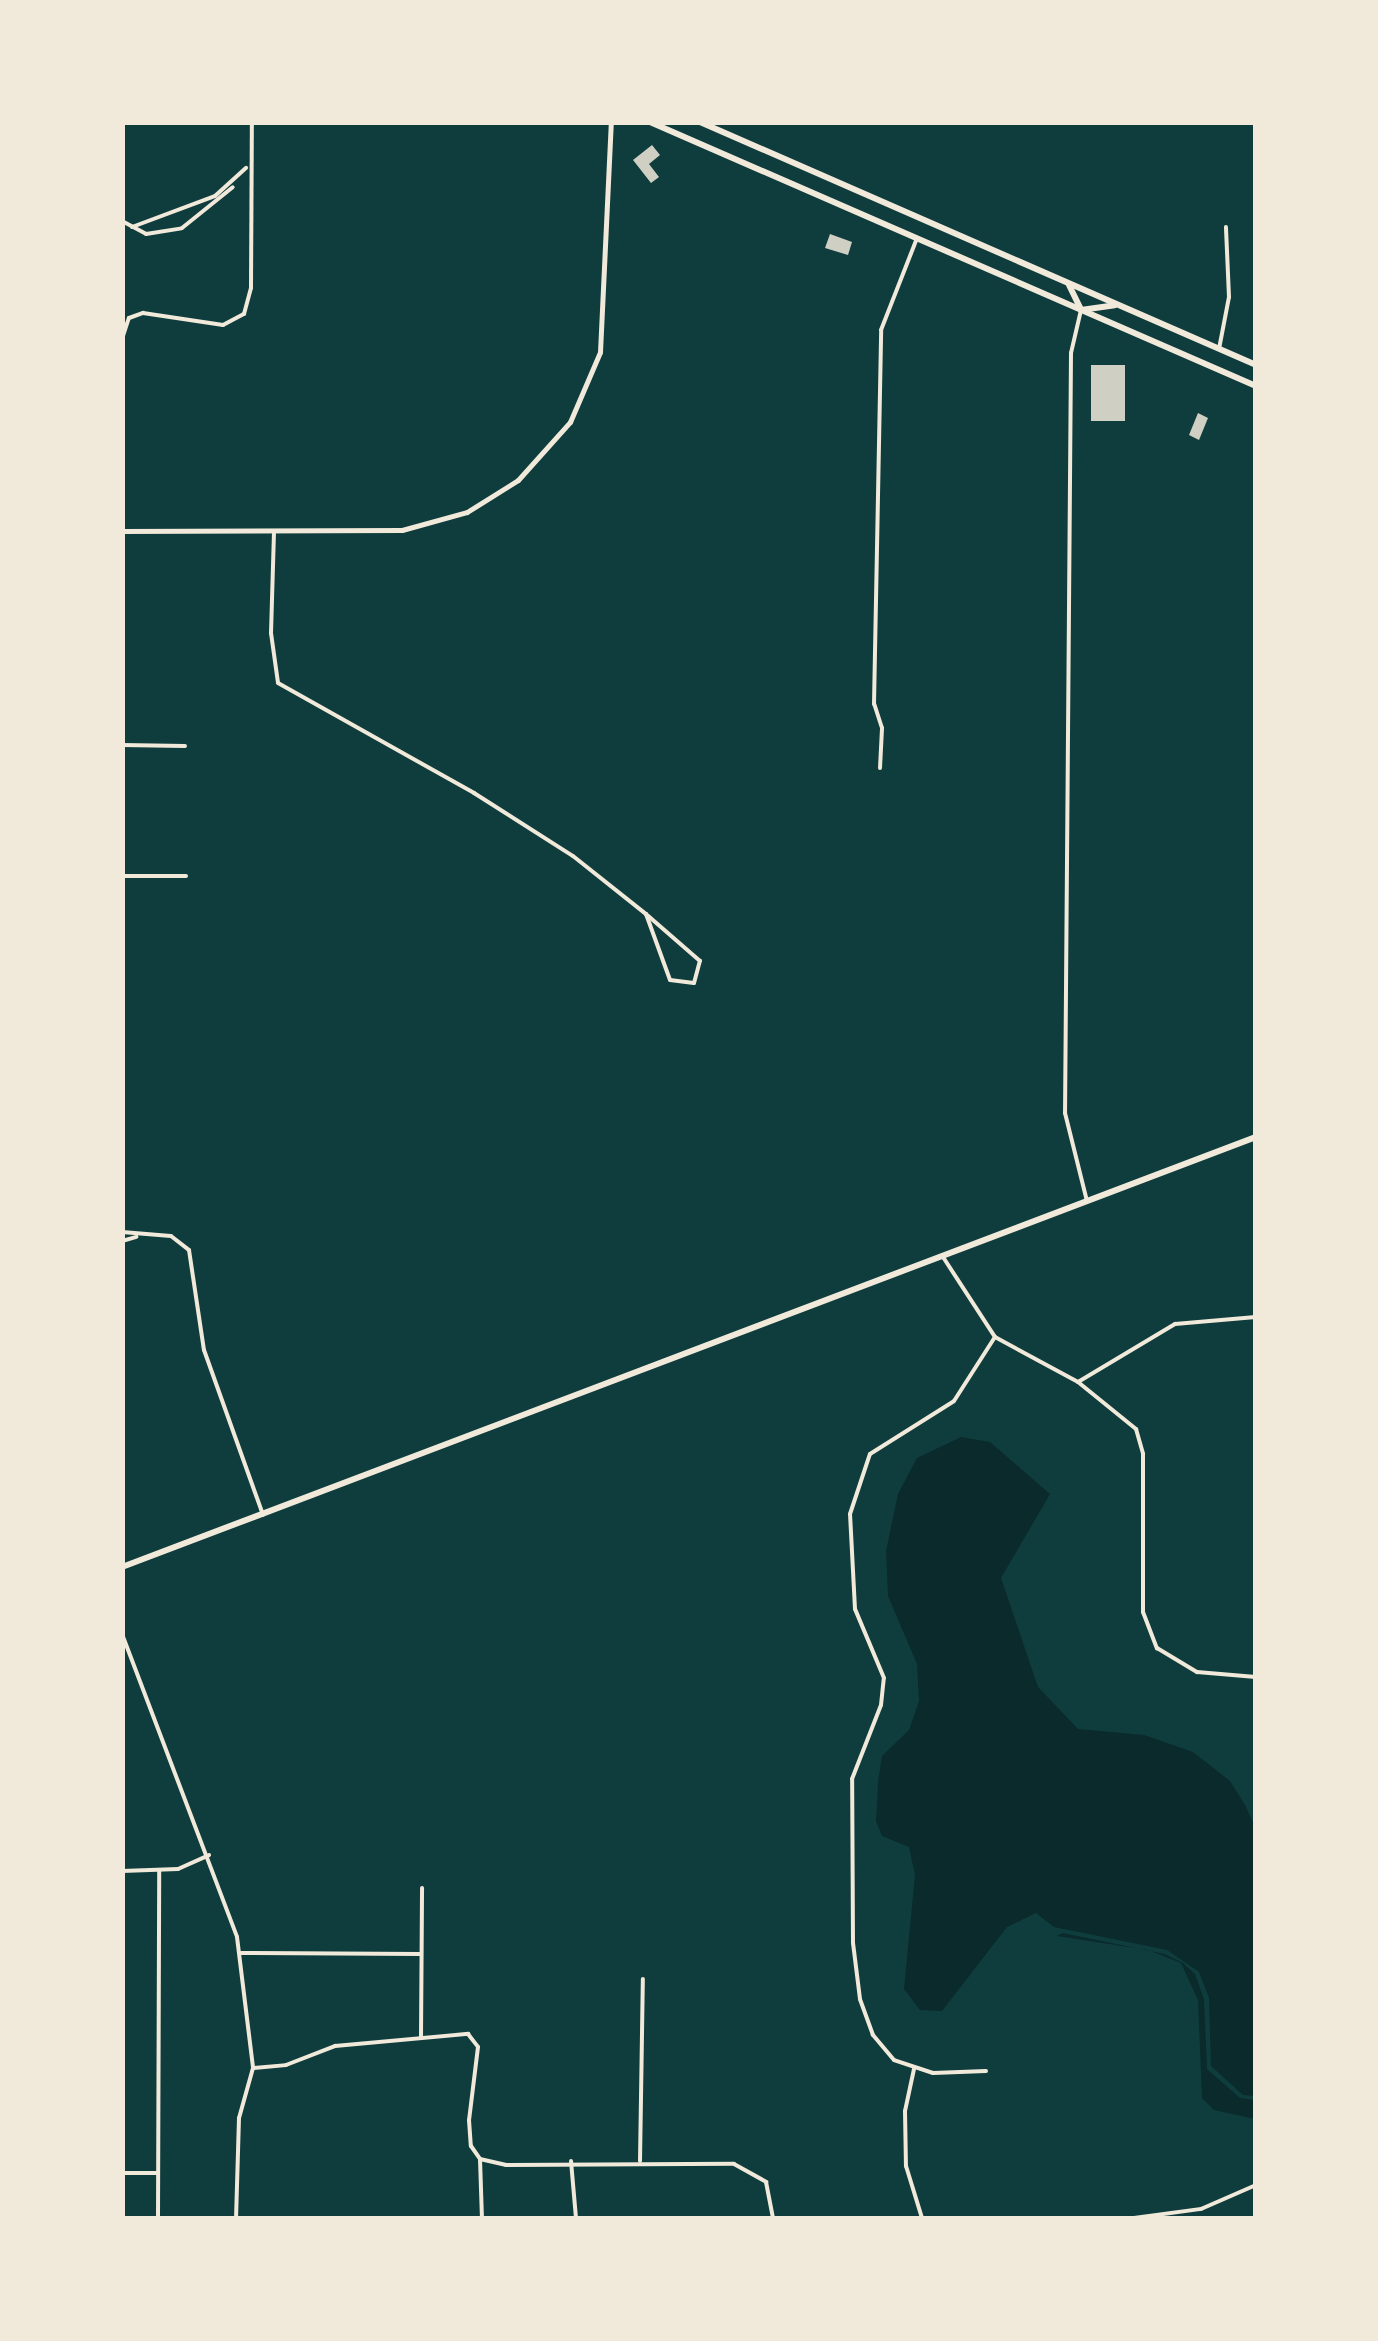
<!DOCTYPE html>
<html>
<head>
<meta charset="utf-8">
<style>
	body { margin:0 }
	#map { position:relative; width:1378px; height:2341px; overflow:hidden; background:#0f3d3e; font-family:"Asap Condensed",sans-serif }
	div>[style] { position:absolute }
	.water>* { inset:0; background:#0a2a2b }
	.building>* { inset:0; background:#cfcfc3 }
	.minor>* { height:4px; margin:-2px; padding:0 2px; transform-origin:2px; border-radius:2px; background:#f1e9da }
	.tertiary>* { height:5px; margin:-2.5px; padding:0 2.5px; transform-origin:2.5px; border-radius:2.5px; background:#f1e9da }
	.primary>* { height:6px; margin:-3px; padding:0 3px; transform-origin:3px; border-radius:3px; background:#f1e9da }
	span { translate:-50% -50%; white-space:nowrap; text-align:center; line-height:1.15; -webkit-text-stroke:9px #f1e9da; paint-order:stroke }
	.frame { position:absolute; inset:0; border:125px solid #f1e9da; pointer-events:none }
</style>
</head>
<body>
<div id="map">
	<div class="water">
		<i style="clip-path:polygon(961px 1437px,990px 1442px,1050px 1494px,1001px 1578px,1038px 1687px,1078px 1729px,1144px 1735px,1193px 1752px,1230px 1781px,1245px 1805px,1256px 1829px,1255px 2096px,1243px 2095px,1211px 2066px,1209px 1998px,1199px 1972px,1167px 1950px,1054px 1927px,1036px 1913px,1007px 1927px,942px 2011px,920px 2010px,904px 1989px,915px 1875px,909px 1847px,882px 1836px,876px 1821px,878px 1782px,882px 1756px,909px 1730px,919px 1701px,917px 1664px,888px 1596px,886px 1551px,898px 1494px,917px 1458px)"></i>
		<i style="clip-path:polygon(1063px 1933px,1165px 1954px,1183px 1963px,1195px 1974px,1204px 1999px,1207px 2069px,1240px 2098px,1255px 2100px,1255px 2119px,1214px 2110px,1202px 2098px,1198px 2000px,1181px 1963px,1148px 1950px,1057px 1936px)"></i>
	</div>
	<div class="building">
		<i style="clip-path:polygon(652px 145px,660px 155px,649px 164px,659px 177px,651px 183px,633px 160px)"></i>
		<i style="clip-path:polygon(830px 234px,852px 242px,848px 255px,825px 248px)"></i>
		<i style="clip-path:polygon(1091px 365px,1125px 365px,1125px 421px,1091px 421px)"></i>
		<i style="clip-path:polygon(1198px 413px,1208px 418px,1199px 440px,1189px 435px)"></i>
	</div>
	<div class="minor">
		<i style="left:122px;top:221px;width:27px;rotate:28deg"></i>
		<i style="left:146px;top:234px;width:36px;rotate:-9deg"></i>
		<i style="left:182px;top:228px;width:65px;rotate:-38.8deg"></i>
		<i style="left:132px;top:227px;width:89px;rotate:-20.5deg"></i>
		<i style="left:215px;top:196px;width:42px;rotate:-42.1deg"></i>
		<i style="left:1081px;top:310px;width:44px;rotate:103.1deg"></i>
		<i style="left:1071px;top:353px;width:760px;rotate:90.45deg"></i>
		<i style="left:1065px;top:1113px;width:91px;rotate:76deg"></i>
		<i style="left:122px;top:339px;width:22px;rotate:-72deg"></i>
		<i style="left:129px;top:318px;width:15px;rotate:-20deg"></i>
		<i style="left:143px;top:313px;width:81px;rotate:8.5deg"></i>
		<i style="left:223px;top:325px;width:24px;rotate:-28deg"></i>
		<i style="left:244px;top:314px;width:27px;rotate:-75deg"></i>
		<i style="left:251px;top:288px;width:166px;rotate:-89.7deg"></i>
		<i style="left:1219px;top:349px;width:53px;rotate:-79.1deg"></i>
		<i style="left:1229px;top:297px;width:70px;rotate:-92.5deg"></i>
		<i style="left:274px;top:532px;width:101px;rotate:91.7deg"></i>
		<i style="left:271px;top:633px;width:50px;rotate:82deg"></i>
		<i style="left:278px;top:683px;width:225px;rotate:29.3deg"></i>
		<i style="left:474px;top:793px;width:117px;rotate:32.5deg"></i>
		<i style="left:573px;top:856px;width:93px;rotate:38.5deg"></i>
		<i style="left:646px;top:914px;width:70px;rotate:70deg"></i>
		<i style="left:670px;top:980px;width:24px;rotate:7deg"></i>
		<i style="left:694px;top:983px;width:23px;rotate:-75deg"></i>
		<i style="left:700px;top:961px;width:72px;rotate:-139deg"></i>
		<i style="left:122px;top:745px;width:63px;rotate:0.9deg"></i>
		<i style="left:880px;top:768px;width:40px;rotate:-87.1deg"></i>
		<i style="left:882px;top:728px;width:25px;rotate:-108deg"></i>
		<i style="left:874px;top:704px;width:374px;rotate:-88.9deg"></i>
		<i style="left:881px;top:330px;width:99px;rotate:-68.6deg"></i>
		<i style="left:122px;top:876px;width:64px"></i>
		<i style="left:122px;top:1232px;width:49px;rotate:4.7deg"></i>
		<i style="left:171px;top:1236px;width:23px;rotate:38deg"></i>
		<i style="left:189px;top:1250px;width:101px;rotate:81.5deg"></i>
		<i style="left:204px;top:1350px;width:175px;rotate:70.3deg"></i>
		<i style="left:122px;top:1241px;width:15px;rotate:-16deg"></i>
		<i style="left:943px;top:1257px;width:95px;rotate:57deg"></i>
		<i style="left:995px;top:1337px;width:94px;rotate:28.5deg"></i>
		<i style="left:1078px;top:1382px;width:75px;rotate:39deg"></i>
		<i style="left:1136px;top:1429px;width:26px;rotate:74deg"></i>
		<i style="left:1143px;top:1454px;width:158px;rotate:90deg"></i>
		<i style="left:1143px;top:1612px;width:39px;rotate:69deg"></i>
		<i style="left:1157px;top:1648px;width:47px;rotate:31deg"></i>
		<i style="left:1197px;top:1672px;width:59px;rotate:4.8deg"></i>
		<i style="left:1078px;top:1382px;width:113px;rotate:-30.9deg"></i>
		<i style="left:1175px;top:1324px;width:81px;rotate:-4.9deg"></i>
		<i style="left:122px;top:1634px;width:324px;rotate:69.2deg"></i>
		<i style="left:237px;top:1937px;width:132px;rotate:83deg"></i>
		<i style="left:253px;top:2068px;width:52px;rotate:105.6deg"></i>
		<i style="left:239px;top:2118px;width:100px;rotate:91.7deg"></i>
		<i style="left:122px;top:1871px;width:56px;rotate:-2deg"></i>
		<i style="left:178px;top:1869px;width:34px;rotate:-24deg"></i>
		<i style="left:241px;top:1953px;width:180px;rotate:0.3deg"></i>
		<i style="left:421px;top:2038px;width:150px;rotate:-89.6deg"></i>
		<i style="left:253px;top:2068px;width:33px;rotate:-5deg"></i>
		<i style="left:286px;top:2065px;width:53px;rotate:-21.2deg"></i>
		<i style="left:335px;top:2046px;width:134px;rotate:-5.2deg"></i>
		<i style="left:468px;top:2034px;width:16px;rotate:52deg"></i>
		<i style="left:478px;top:2047px;width:74px;rotate:97deg"></i>
		<i style="left:469px;top:2120px;width:26px;rotate:86deg"></i>
		<i style="left:471px;top:2146px;width:16px;rotate:55deg"></i>
		<i style="left:480px;top:2159px;width:27px;rotate:13deg"></i>
		<i style="left:506px;top:2165px;width:228px;rotate:-0.3deg"></i>
		<i style="left:734px;top:2164px;width:37px;rotate:29deg"></i>
		<i style="left:766px;top:2182px;width:37px;rotate:79deg"></i>
		<i style="left:914px;top:2069px;width:43px;rotate:102.1deg"></i>
		<i style="left:905px;top:2111px;width:55px;rotate:89deg"></i>
		<i style="left:906px;top:2166px;width:54px;rotate:72.9deg"></i>
		<i style="left:986px;top:2071px;width:53px;rotate:177.8deg"></i>
		<i style="left:933px;top:2073px;width:41px;rotate:-161.6deg"></i>
		<i style="left:894px;top:2060px;width:33px;rotate:-130deg"></i>
		<i style="left:873px;top:2035px;width:38px;rotate:-110deg"></i>
		<i style="left:860px;top:1999px;width:56px;rotate:-97.1deg"></i>
		<i style="left:853px;top:1943px;width:164px;rotate:-90.3deg"></i>
		<i style="left:852px;top:1779px;width:79px;rotate:-68.6deg"></i>
		<i style="left:881px;top:1705px;width:27px;rotate:-84deg"></i>
		<i style="left:884px;top:1678px;width:75px;rotate:-112.8deg"></i>
		<i style="left:855px;top:1609px;width:95px;rotate:-93deg"></i>
		<i style="left:850px;top:1514px;width:63px;rotate:-71.6deg"></i>
		<i style="left:870px;top:1454px;width:99px;rotate:-32.2deg"></i>
		<i style="left:954px;top:1401px;width:76px;rotate:-57.4deg"></i>
		<i style="left:480px;top:2159px;width:59px;rotate:88.1deg"></i>
		<i style="left:571px;top:2161px;width:57px;rotate:85deg"></i>
		<i style="left:640px;top:2161px;width:182px;rotate:-89.1deg"></i>
		<i style="left:122px;top:2173px;width:36px"></i>
		<i style="left:158px;top:2218px;width:347px;rotate:-89.8deg"></i>
		<i style="left:1134px;top:2218px;width:68px;rotate:-7.7deg"></i>
		<i style="left:1201px;top:2209px;width:60px;rotate:-23.6deg"></i>
	</div>
	<div class="tertiary">
		<i style="left:122px;top:531px;width:280px;rotate:-0.2deg"></i>
		<i style="left:402px;top:530px;width:67px;rotate:-15.5deg"></i>
		<i style="left:467px;top:512px;width:60px;rotate:-32.1deg"></i>
		<i style="left:518px;top:480px;width:78px;rotate:-48.1deg"></i>
		<i style="left:570px;top:422px;width:76px;rotate:-66.8deg"></i>
		<i style="left:600px;top:352px;width:230px;rotate:-87.3deg"></i>
	</div>
	<div class="primary">
		<i style="left:650px;top:122px;width:661px;rotate:23.54deg"></i>
		<i style="left:700px;top:122px;width:607px;rotate:23.61deg"></i>
		<i style="left:1069px;top:285px;width:28px;rotate:64deg"></i>
		<i style="left:1081px;top:310px;width:34px;rotate:-8deg"></i>
		<i style="left:122px;top:1567px;width:1213px;rotate:-20.77deg"></i>
	</div>
	<div class="frame"></div>
</div>
</body>
</html>
